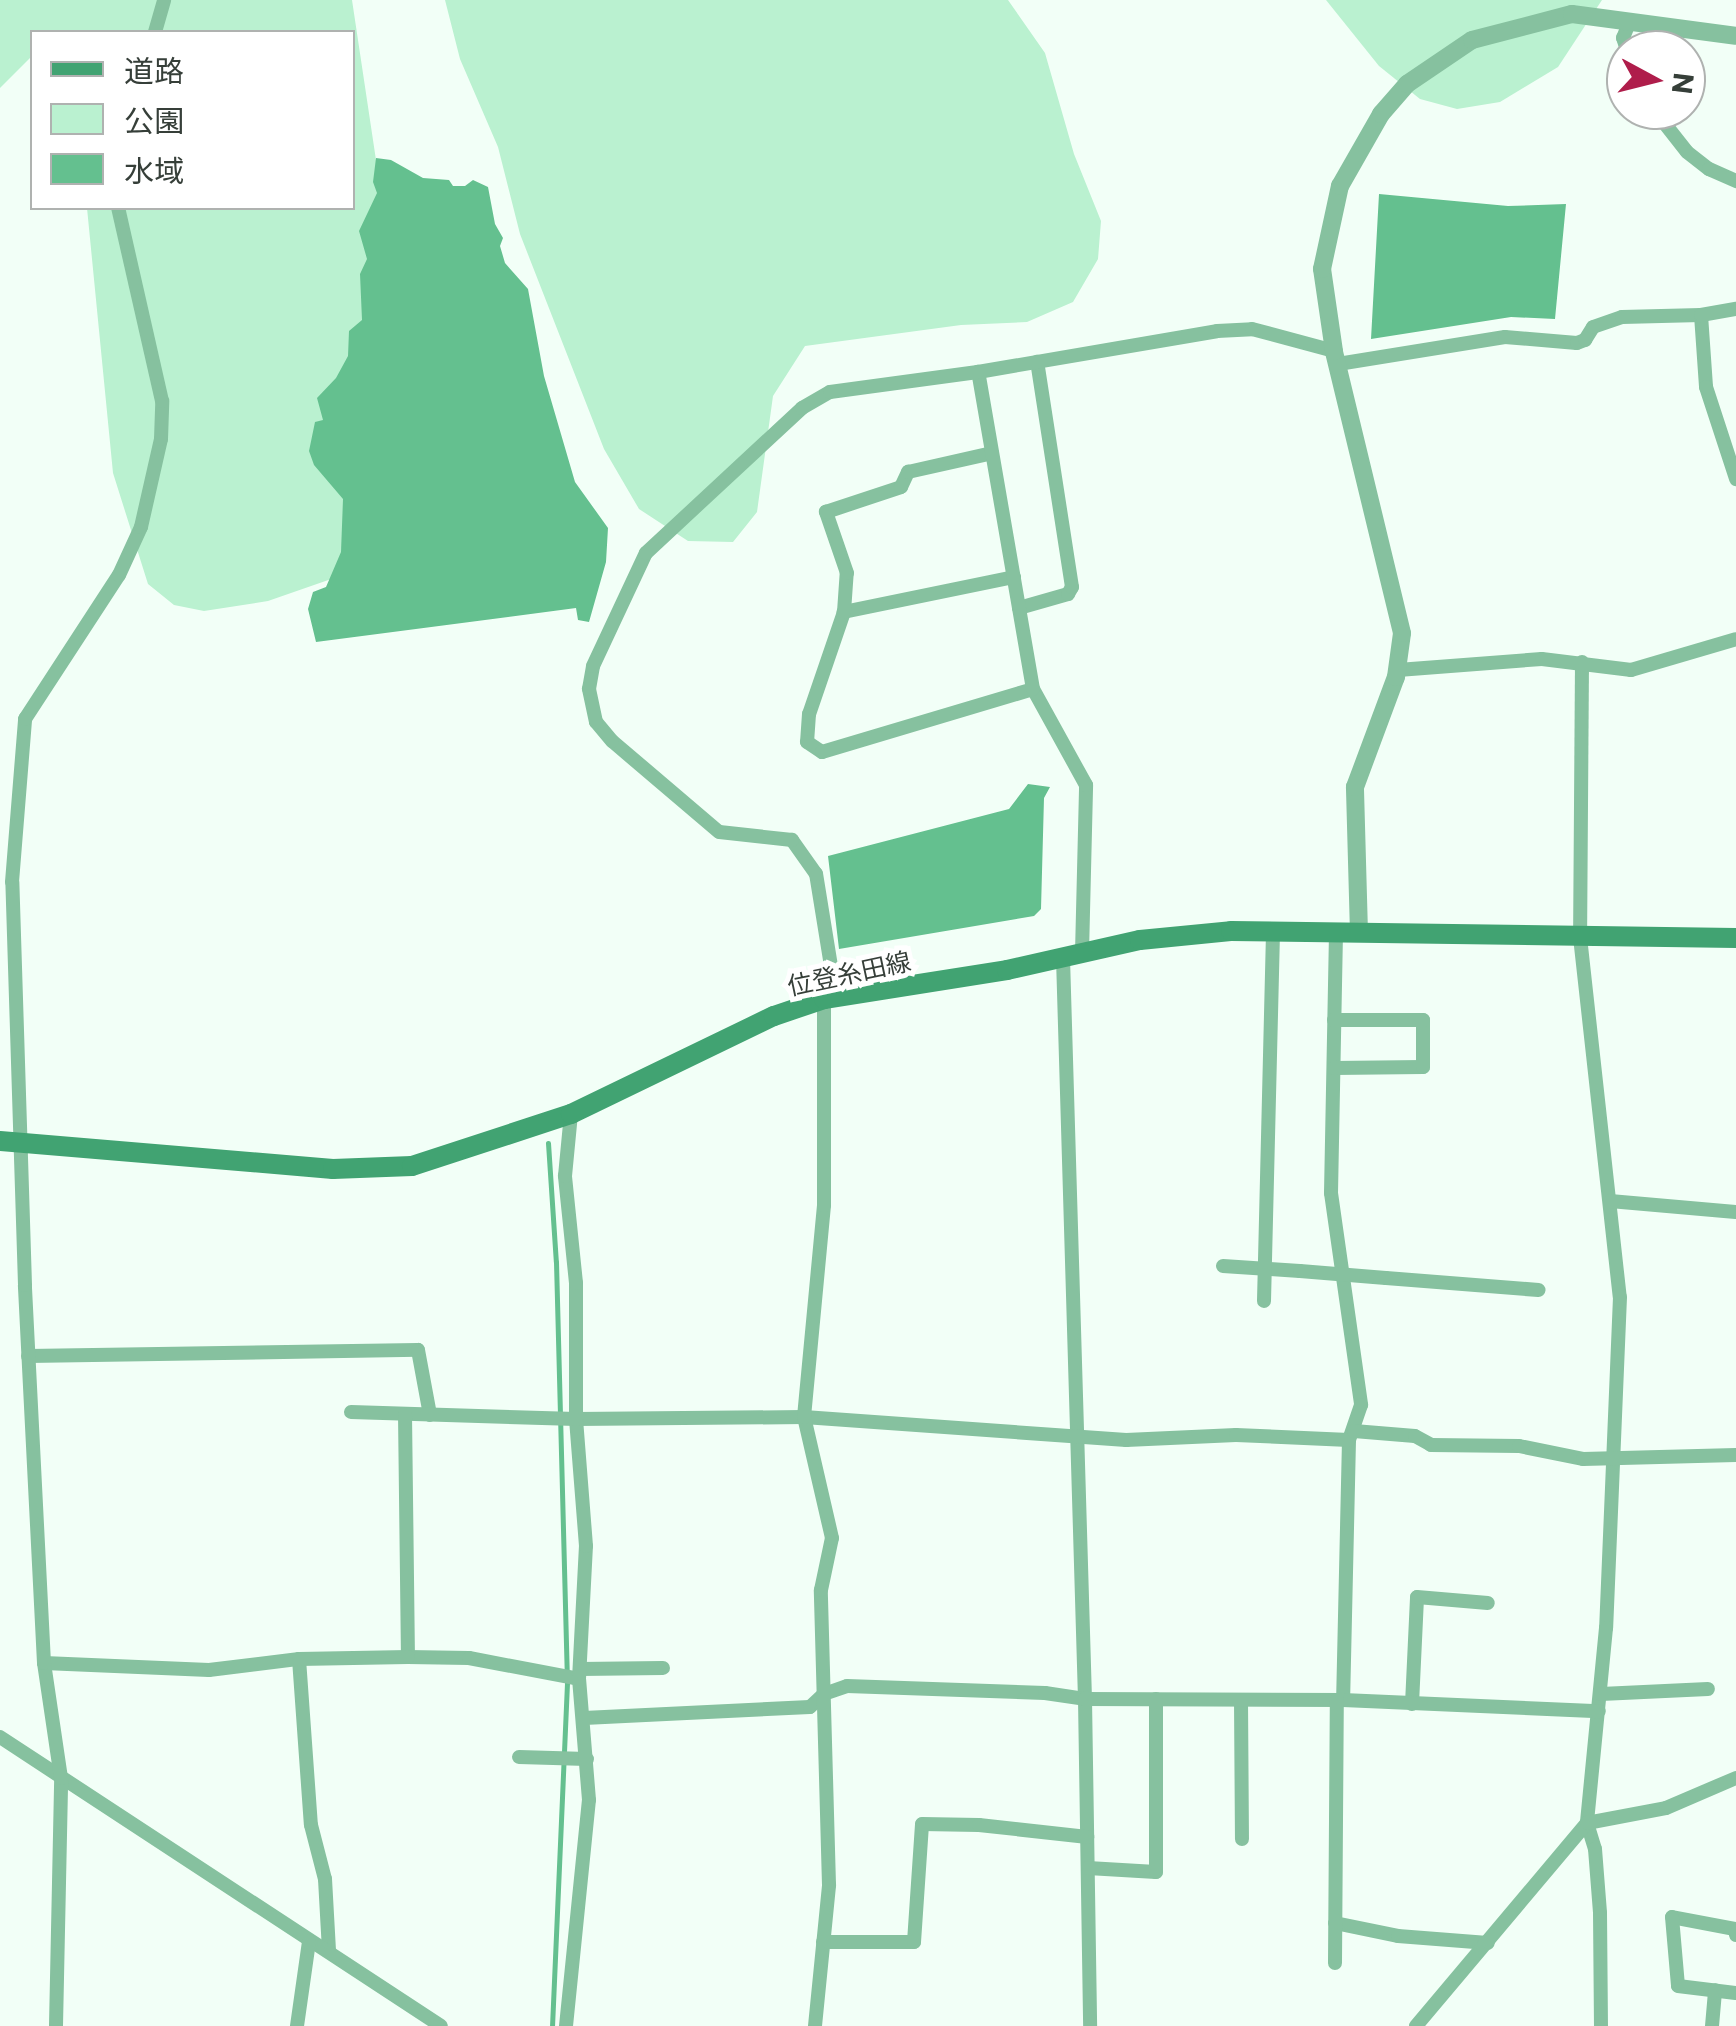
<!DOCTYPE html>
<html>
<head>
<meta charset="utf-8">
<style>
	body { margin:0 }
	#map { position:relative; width:1736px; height:2026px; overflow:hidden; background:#f2fff7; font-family:Commissioner,"Noto Sans JP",sans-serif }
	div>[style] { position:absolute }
	.green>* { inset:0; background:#baf1d0 }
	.water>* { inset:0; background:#64c08f }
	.stream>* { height:5px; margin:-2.5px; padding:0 2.5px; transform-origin:2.5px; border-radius:2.5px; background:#64c08f }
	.minor>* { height:14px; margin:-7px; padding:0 7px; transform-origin:7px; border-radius:7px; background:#86c19f }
	.tertiary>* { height:18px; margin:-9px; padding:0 9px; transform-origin:9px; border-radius:9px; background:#86c19f }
	.secondary>* { height:20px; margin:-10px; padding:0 10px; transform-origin:10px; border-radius:10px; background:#41a372 }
	.minor-bridge>* { height:14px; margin:-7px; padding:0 7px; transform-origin:7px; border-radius:7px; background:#86c19f }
	span { translate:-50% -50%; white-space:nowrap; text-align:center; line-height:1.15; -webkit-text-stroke:10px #fff; paint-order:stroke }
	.street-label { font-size:25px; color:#363f39 }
	.legend { position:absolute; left:30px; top:30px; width:325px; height:180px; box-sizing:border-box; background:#fff; border:2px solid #afb2b0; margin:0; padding:12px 18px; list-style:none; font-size:30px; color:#363f39 }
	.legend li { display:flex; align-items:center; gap:20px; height:50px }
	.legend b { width:50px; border:2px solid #afb2b0 }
	.north { position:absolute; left:1606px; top:30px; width:100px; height:100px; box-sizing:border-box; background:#fff; border:2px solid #afb2b0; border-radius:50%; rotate:97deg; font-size:28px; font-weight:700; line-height:40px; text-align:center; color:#363f39 }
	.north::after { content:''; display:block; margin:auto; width:35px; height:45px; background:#af1d4b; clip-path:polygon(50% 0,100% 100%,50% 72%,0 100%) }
</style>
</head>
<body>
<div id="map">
	<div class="green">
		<i style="clip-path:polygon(0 0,352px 0,391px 260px,337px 577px,268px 601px,204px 611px,174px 605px,148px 584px,113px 473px,87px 208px,352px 208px,352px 32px,32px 32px,32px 56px,0 88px)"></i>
		<i style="clip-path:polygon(445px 0,1008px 0,1045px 53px,1074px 154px,1101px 221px,1098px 259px,1073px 302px,1027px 322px,961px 325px,805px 346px,773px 396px,757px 512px,733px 542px,688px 541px,639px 509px,604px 449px,520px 234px,498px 147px,460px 59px)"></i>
		<i style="clip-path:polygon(1326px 0,1602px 0,1558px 67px,1500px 102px,1457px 109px,1420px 99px,1379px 66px)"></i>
	</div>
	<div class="water">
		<i style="clip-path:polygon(376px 158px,391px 160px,423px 178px,449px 180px,453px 186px,465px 186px,473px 180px,488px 187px,495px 224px,503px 238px,500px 246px,505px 263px,528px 289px,544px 376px,575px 482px,608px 528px,606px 562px,589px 622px,578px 620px,576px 608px,316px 642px,308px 609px,313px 592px,326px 587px,341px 552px,343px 499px,314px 465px,309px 451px,315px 422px,323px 420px,317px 398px,336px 378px,348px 356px,349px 331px,362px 320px,360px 274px,367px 259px,359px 231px,377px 193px,373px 182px)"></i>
		<i style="clip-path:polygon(1379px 194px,1508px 206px,1566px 204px,1555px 319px,1511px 317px,1371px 339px)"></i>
		<i style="clip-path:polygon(1028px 784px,1050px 787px,1044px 798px,1041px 909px,1034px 916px,839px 949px,828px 856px,1009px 809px)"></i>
	</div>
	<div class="stream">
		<i style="left:548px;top:1143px;width:119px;rotate:86.2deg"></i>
		<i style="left:556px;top:1262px;width:421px;rotate:88.5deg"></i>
		<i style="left:567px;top:1683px;width:343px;rotate:92.5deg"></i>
	</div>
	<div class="minor">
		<i style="left:155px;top:32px;width:33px;rotate:-74deg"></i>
		<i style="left:1627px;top:50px;width:13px;rotate:-108deg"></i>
		<i style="left:1623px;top:38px;width:18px;rotate:-68deg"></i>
		<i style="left:1654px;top:110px;width:53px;rotate:51.8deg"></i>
		<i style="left:1687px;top:152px;width:28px;rotate:38deg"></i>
		<i style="left:1709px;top:169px;width:30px;rotate:24deg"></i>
		<i style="left:1701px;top:315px;width:72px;rotate:86deg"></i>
		<i style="left:1706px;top:387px;width:97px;rotate:71.9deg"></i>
		<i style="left:1338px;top:364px;width:169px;rotate:-9.2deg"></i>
		<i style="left:1505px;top:337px;width:72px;rotate:4.8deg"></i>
		<i style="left:1577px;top:343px;width:9px;rotate:-21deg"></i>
		<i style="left:1585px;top:340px;width:15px;rotate:-58deg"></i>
		<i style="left:1593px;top:327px;width:31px;rotate:-19deg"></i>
		<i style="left:1622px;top:317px;width:79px;rotate:-1.5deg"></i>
		<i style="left:1701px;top:315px;width:36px;rotate:-10deg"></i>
		<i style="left:1014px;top:577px;width:174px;rotate:168.4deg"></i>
		<i style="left:844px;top:612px;width:108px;rotate:108.9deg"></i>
		<i style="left:809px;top:714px;width:28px;rotate:94deg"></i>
		<i style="left:807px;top:742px;width:18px;rotate:34deg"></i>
		<i style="left:822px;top:752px;width:220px;rotate:-16.6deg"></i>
		<i style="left:1019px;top:608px;width:51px;rotate:-15.9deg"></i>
		<i style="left:1068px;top:594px;width:8px;rotate:-60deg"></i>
		<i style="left:1072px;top:587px;width:228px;rotate:-98.8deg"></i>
		<i style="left:844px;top:612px;width:39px;rotate:-86deg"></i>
		<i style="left:847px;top:573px;width:65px;rotate:-109deg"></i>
		<i style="left:826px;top:512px;width:79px;rotate:-18.4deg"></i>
		<i style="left:901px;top:487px;width:17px;rotate:-65deg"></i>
		<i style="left:908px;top:472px;width:86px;rotate:-12.7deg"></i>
		<i style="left:1582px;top:662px;width:275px;rotate:90.4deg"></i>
		<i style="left:1580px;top:937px;width:362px;rotate:83.7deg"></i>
		<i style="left:1620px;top:1297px;width:331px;rotate:92.4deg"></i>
		<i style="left:1606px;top:1628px;width:196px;rotate:95.6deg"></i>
		<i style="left:1587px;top:1823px;width:27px;rotate:73deg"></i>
		<i style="left:1595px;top:1849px;width:64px;rotate:85.5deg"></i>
		<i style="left:1600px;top:1913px;width:113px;rotate:89.5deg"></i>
		<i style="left:1398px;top:670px;width:144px;rotate:-4.4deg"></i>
		<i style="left:1542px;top:659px;width:90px;rotate:7deg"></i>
		<i style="left:1631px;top:670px;width:109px;rotate:-16.4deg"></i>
		<i style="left:1336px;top:933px;width:260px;rotate:91.1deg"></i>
		<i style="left:1331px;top:1193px;width:214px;rotate:81.9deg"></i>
		<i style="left:1361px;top:1405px;width:37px;rotate:109deg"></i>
		<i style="left:1349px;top:1440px;width:260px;rotate:91.3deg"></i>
		<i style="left:1082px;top:953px;width:168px;rotate:-88.6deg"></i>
		<i style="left:1086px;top:785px;width:110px;rotate:-118.9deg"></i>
		<i style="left:1033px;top:689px;width:322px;rotate:-99.8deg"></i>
		<i style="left:978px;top:372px;width:242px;rotate:-9.7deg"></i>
		<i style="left:1217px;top:331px;width:35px;rotate:-3deg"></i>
		<i style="left:1252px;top:329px;width:85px;rotate:15deg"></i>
		<i style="left:1063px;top:958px;width:741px;rotate:88.3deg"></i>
		<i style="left:1085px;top:1699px;width:327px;rotate:89.1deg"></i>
		<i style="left:836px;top:997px;width:125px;rotate:-99.2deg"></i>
		<i style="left:816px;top:874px;width:42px;rotate:-125.2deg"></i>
		<i style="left:792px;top:840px;width:73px;rotate:-173.7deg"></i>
		<i style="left:719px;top:832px;width:140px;rotate:-139.6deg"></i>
		<i style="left:612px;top:741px;width:25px;rotate:-130deg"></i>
		<i style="left:596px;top:722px;width:34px;rotate:-102deg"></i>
		<i style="left:589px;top:689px;width:23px;rotate:-80deg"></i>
		<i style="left:593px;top:666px;width:125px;rotate:-64.9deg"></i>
		<i style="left:646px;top:553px;width:213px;rotate:-42.9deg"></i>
		<i style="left:802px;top:408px;width:32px;rotate:-30deg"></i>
		<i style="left:830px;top:392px;width:149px;rotate:-7.7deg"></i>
		<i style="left:1334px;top:1068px;width:89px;rotate:-0.6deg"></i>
		<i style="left:1423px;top:1067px;width:47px;rotate:-90deg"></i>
		<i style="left:1423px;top:1020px;width:89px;rotate:180deg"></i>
		<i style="left:1610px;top:1201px;width:126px;rotate:5deg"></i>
		<i style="left:1223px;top:1266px;width:77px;rotate:3.7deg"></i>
		<i style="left:1386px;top:1278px;width:153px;rotate:4.5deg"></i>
		<i style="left:1264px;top:1301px;width:369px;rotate:-88.6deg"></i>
		<i style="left:28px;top:1356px;width:390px;rotate:-0.9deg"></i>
		<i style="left:418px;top:1350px;width:66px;rotate:79.5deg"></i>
		<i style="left:351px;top:1412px;width:225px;rotate:1.8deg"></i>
		<i style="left:576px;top:1419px;width:228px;rotate:-0.5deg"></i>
		<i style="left:804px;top:1417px;width:323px;rotate:4.1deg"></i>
		<i style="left:1126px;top:1440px;width:110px;rotate:-2.6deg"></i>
		<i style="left:1236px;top:1435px;width:113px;rotate:2.5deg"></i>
		<i style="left:405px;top:1414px;width:243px;rotate:89.3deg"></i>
		<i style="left:408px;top:1657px;width:61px;rotate:0.9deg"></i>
		<i style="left:469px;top:1658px;width:112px;rotate:10.8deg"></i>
		<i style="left:1354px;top:1431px;width:61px;rotate:4.7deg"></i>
		<i style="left:1415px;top:1436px;width:18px;rotate:29deg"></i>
		<i style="left:1431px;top:1445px;width:88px;rotate:0.7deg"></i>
		<i style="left:1519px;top:1446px;width:65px;rotate:11.5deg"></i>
		<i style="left:1583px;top:1459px;width:153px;rotate:-1.5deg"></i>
		<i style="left:299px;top:1659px;width:166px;rotate:85.9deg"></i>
		<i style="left:311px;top:1825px;width:56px;rotate:75.5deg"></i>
		<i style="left:325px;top:1879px;width:72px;rotate:86.8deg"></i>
		<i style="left:44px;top:1663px;width:165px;rotate:2.4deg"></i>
		<i style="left:209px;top:1670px;width:91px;rotate:-7deg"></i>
		<i style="left:299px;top:1659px;width:109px;rotate:-1.1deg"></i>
		<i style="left:580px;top:1669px;width:83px;rotate:-0.7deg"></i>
		<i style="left:1601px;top:1694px;width:107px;rotate:-2.7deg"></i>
		<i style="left:1241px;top:1700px;width:139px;rotate:89.6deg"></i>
		<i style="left:1412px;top:1704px;width:107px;rotate:-87.3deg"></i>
		<i style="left:1417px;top:1597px;width:71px;rotate:4.8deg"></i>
		<i style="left:584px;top:1718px;width:226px;rotate:-2.8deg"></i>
		<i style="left:810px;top:1707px;width:19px;rotate:-43deg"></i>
		<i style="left:824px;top:1694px;width:24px;rotate:-19deg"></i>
		<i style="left:847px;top:1686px;width:198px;rotate:2deg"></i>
		<i style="left:1045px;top:1693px;width:40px;rotate:8.5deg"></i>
		<i style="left:1085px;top:1699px;width:258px;rotate:0.2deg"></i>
		<i style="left:1343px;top:1700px;width:256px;rotate:2.5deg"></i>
		<i style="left:0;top:1737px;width:527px;rotate:33.24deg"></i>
		<i style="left:519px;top:1757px;width:68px;rotate:1.7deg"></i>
		<i style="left:1088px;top:1868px;width:68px;rotate:3.4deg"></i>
		<i style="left:1156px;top:1872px;width:173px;rotate:-90deg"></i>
		<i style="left:1335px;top:1923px;width:64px;rotate:11.7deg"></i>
		<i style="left:1398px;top:1936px;width:90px;rotate:4.4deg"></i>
		<i style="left:1736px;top:1935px;width:6px;rotate:-99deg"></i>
		<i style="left:1735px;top:1929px;width:64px;rotate:-169.2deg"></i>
		<i style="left:1672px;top:1917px;width:69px;rotate:85deg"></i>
		<i style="left:1678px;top:1986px;width:58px;rotate:6.9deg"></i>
		<i style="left:823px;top:1942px;width:91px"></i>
		<i style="left:914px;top:1942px;width:118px;rotate:-86.1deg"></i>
		<i style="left:922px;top:1824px;width:57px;rotate:1deg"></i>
		<i style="left:979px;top:1825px;width:109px;rotate:6.3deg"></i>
		<i style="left:1335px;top:1963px;width:263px;rotate:-89.6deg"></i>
		<i style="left:56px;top:2026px;width:248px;rotate:-88.8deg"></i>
		<i style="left:61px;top:1778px;width:116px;rotate:-98.4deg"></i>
		<i style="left:44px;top:1663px;width:378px;rotate:-92.9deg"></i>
		<i style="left:25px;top:1285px;width:403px;rotate:-91.8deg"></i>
		<i style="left:12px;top:882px;width:164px;rotate:-85.4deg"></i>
		<i style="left:25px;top:719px;width:172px;rotate:-56.9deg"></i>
		<i style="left:119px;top:575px;width:53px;rotate:-65.4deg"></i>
		<i style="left:141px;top:527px;width:90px;rotate:-77.2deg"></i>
		<i style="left:161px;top:439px;width:38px;rotate:-88deg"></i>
		<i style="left:162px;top:401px;width:198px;rotate:-102.8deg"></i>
		<i style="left:297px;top:2026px;width:85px;rotate:-81.9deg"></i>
		<i style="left:566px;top:2026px;width:227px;rotate:-84.2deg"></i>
		<i style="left:589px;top:1800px;width:121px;rotate:-94.7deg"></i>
		<i style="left:579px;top:1679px;width:133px;rotate:-87deg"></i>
		<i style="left:586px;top:1546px;width:127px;rotate:-94.5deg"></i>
		<i style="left:576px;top:1419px;width:136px;rotate:-90deg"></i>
		<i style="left:576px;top:1283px;width:108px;rotate:-95.9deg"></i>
		<i style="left:565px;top:1176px;width:62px;rotate:-84.5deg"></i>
		<i style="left:815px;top:2026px;width:142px;rotate:-84.3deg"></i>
		<i style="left:829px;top:1885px;width:295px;rotate:-91.6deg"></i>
		<i style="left:821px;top:1590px;width:53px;rotate:-78.1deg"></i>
		<i style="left:832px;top:1538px;width:124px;rotate:-103deg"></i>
		<i style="left:804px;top:1417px;width:213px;rotate:-84.6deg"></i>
		<i style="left:824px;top:1205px;width:206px;rotate:-90deg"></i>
		<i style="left:1416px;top:2026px;width:265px;rotate:-49.9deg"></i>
		<i style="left:1587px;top:1823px;width:80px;rotate:-10.8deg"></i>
		<i style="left:1666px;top:1808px;width:76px;rotate:-23.2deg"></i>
		<i style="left:1712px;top:2026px;width:36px;rotate:-85deg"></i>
	</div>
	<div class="tertiary">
		<i style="left:1359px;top:933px;width:146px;rotate:-91.6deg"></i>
		<i style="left:1355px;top:787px;width:117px;rotate:-69.6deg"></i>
		<i style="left:1396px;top:677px;width:44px;rotate:-82.2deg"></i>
		<i style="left:1402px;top:633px;width:290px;rotate:-103.6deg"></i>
		<i style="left:1334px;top:351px;width:83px;rotate:-98.3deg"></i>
		<i style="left:1322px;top:269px;width:85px;rotate:-77.8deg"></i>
		<i style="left:1340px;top:186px;width:83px;rotate:-60.3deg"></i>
		<i style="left:1381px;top:114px;width:40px;rotate:-49deg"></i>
		<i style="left:1407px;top:84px;width:78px;rotate:-34.1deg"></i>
		<i style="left:1472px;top:40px;width:103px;rotate:-14.6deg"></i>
		<i style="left:1572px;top:14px;width:165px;rotate:7.6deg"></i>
	</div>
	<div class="secondary">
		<i style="left:0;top:1141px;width:334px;rotate:4.8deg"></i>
		<i style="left:333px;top:1169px;width:79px;rotate:-2.2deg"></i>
		<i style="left:412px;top:1166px;width:167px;rotate:-18.1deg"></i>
		<i style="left:571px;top:1114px;width:225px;rotate:-25.8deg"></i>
		<i style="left:774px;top:1016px;width:53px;rotate:-18.8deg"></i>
		<i style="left:824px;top:999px;width:185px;rotate:-9deg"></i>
		<i style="left:1007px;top:970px;width:136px;rotate:-12.7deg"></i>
		<i style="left:1140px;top:940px;width:91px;rotate:-5.6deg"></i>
		<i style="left:1231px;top:931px;width:505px;rotate:0.79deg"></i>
	</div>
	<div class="minor-bridge">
		<i style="left:1300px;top:1271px;width:86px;rotate:4.7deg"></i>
	</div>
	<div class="street-label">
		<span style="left:849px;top:973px;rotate:-12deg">位登糸田線</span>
	</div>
	<ul class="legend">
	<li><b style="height:12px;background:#41a372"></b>道路</li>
	<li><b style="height:28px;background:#baf1d0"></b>公園</li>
	<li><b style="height:28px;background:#64c08f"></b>水域</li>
	</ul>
	<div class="north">N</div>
</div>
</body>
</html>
